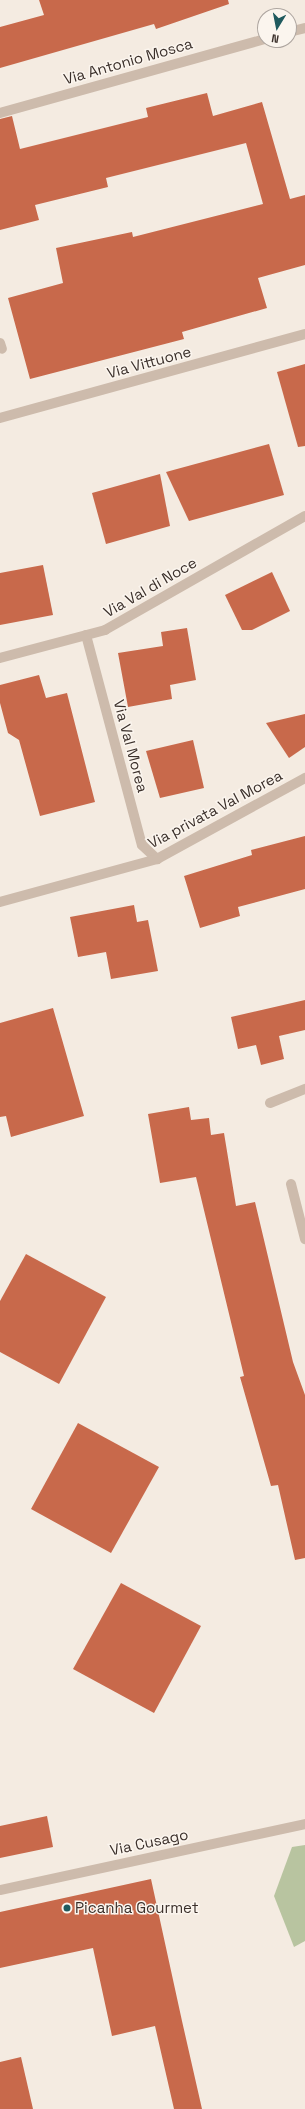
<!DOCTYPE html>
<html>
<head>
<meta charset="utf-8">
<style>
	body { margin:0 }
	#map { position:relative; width:305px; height:2109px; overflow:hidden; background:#f4ebe1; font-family:"Space Grotesk",sans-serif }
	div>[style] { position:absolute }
	.green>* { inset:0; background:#b8c4a0 }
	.building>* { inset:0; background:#c8694b }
	.minor>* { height:10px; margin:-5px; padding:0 5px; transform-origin:5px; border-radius:5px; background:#cdbbac }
	.dots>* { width:11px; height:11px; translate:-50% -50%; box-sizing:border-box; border:2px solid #fbf5ee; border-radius:50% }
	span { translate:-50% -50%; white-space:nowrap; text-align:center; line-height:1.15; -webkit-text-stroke:3px #fbf5ee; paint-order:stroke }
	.street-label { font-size:15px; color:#3b302b }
	.poi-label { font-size:15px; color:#3b302b }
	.left { translate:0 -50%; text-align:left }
	.north { position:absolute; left:257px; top:8px; width:40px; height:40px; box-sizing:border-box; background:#fbf5ee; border:1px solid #aea6a0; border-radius:50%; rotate:190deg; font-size:11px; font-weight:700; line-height:16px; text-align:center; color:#3b302b }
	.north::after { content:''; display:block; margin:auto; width:14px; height:18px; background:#1f5a5e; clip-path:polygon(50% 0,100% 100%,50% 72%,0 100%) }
</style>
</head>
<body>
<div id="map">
	<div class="green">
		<i style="clip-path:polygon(305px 1845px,305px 1941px,294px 1947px,274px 1896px,292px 1847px)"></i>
	</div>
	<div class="building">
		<i style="clip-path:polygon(39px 0,228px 0,229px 4px,156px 29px,154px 24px,0 68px,0 27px,44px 15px)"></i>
		<i style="clip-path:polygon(207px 93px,213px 116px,262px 102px,290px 199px,305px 195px,305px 265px,258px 278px,267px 308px,182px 332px,184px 339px,30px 379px,8px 298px,63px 283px,56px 248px,132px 232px,133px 237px,263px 204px,246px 143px,106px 178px,108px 187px,35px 205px,39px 220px,0 230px,0 119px,12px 116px,20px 149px,148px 117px,146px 108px)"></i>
		<i style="clip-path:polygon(305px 364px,305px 446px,298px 447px,277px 372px)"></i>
		<i style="clip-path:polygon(269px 444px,284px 495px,189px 521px,166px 472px)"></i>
		<i style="clip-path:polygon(160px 474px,170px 526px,106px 544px,92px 493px)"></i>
		<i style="clip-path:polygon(43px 565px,53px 615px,0 625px,0 573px)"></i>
		<i style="clip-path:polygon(272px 572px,290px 611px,252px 630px,242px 630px,225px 595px)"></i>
		<i style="clip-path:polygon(187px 628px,196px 680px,170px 685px,172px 699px,128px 707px,118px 653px,163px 646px,161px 632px)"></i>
		<i style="clip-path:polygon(39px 675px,46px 698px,67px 693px,95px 802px,40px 816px,19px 740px,8px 733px,0 703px,0 685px)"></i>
		<i style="clip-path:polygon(305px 714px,305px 747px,289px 758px,266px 723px)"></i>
		<i style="clip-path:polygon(193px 740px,204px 788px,160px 798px,146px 751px)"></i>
		<i style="clip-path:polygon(305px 836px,305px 889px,238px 907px,240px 916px,200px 928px,184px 876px,252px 855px,251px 850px)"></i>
		<i style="clip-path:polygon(134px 905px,137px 922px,148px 920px,158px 971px,111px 979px,106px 952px,78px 957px,70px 917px)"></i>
		<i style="clip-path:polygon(305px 1000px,305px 1030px,279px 1036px,284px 1059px,261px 1065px,256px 1045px,238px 1049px,231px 1017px)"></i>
		<i style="clip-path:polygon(53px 1008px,84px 1116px,11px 1137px,6px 1116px,0 1117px,0 1023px)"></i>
		<i style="clip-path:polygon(189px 1107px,191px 1120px,209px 1118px,211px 1135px,224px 1133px,236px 1206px,255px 1202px,293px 1362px,305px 1395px,305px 1558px,295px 1560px,278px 1485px,271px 1486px,240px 1377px,244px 1376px,196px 1177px,160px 1183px,148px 1114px)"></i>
		<i style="clip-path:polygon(26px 1254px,106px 1297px,59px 1384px,0 1352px,0 1301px)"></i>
		<i style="clip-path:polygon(78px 1423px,159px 1467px,111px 1553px,31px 1509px)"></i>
		<i style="clip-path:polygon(121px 1583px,201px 1626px,154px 1713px,73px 1669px)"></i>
		<i style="clip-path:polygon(47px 1816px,53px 1847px,0 1858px,0 1826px)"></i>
		<i style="clip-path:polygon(151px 1879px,182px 2021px,202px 2109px,174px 2109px,155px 2026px,112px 2036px,93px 1948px,0 1968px,0 1912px)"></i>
		<i style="clip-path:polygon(21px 2057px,33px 2109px,0 2109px,0 2062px)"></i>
	</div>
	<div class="minor">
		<i style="left:289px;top:32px;width:16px;rotate:-14deg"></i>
		<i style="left:0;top:113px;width:275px;rotate:-15.6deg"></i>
		<i style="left:0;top:343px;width:6px;rotate:72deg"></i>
		<i style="left:0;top:418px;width:316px;rotate:-15.4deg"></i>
		<i style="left:86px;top:635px;width:217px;rotate:75.1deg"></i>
		<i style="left:142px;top:845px;width:21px;rotate:43deg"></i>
		<i style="left:0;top:658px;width:109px;rotate:-14.9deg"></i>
		<i style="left:105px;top:630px;width:230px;rotate:-29.7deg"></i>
		<i style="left:0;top:902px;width:163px;rotate:-15.3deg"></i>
		<i style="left:157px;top:859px;width:169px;rotate:-28.7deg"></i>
		<i style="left:270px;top:1103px;width:38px;rotate:-22deg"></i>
		<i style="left:291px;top:1184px;width:57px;rotate:75.7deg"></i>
		<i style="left:0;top:1890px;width:312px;rotate:-12.2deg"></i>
	</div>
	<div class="dots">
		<i style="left:67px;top:1908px;background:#1f5a5e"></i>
	</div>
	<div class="street-label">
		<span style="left:128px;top:61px;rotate:-16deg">Via Antonio Mosca</span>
		<span style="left:149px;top:362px;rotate:-15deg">Via Vittuone</span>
		<span style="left:150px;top:587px;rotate:-30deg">Via Val di Noce</span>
		<span style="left:131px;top:746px;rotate:75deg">Via Val Morea</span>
		<span style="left:215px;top:809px;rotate:-28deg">Via privata Val Morea</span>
		<span style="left:149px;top:1842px;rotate:-12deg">Via Cusago</span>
	</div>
	<div class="poi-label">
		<span class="left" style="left:75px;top:1908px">Picanha Gourmet</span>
	</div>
	<div class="north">N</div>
</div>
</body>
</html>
